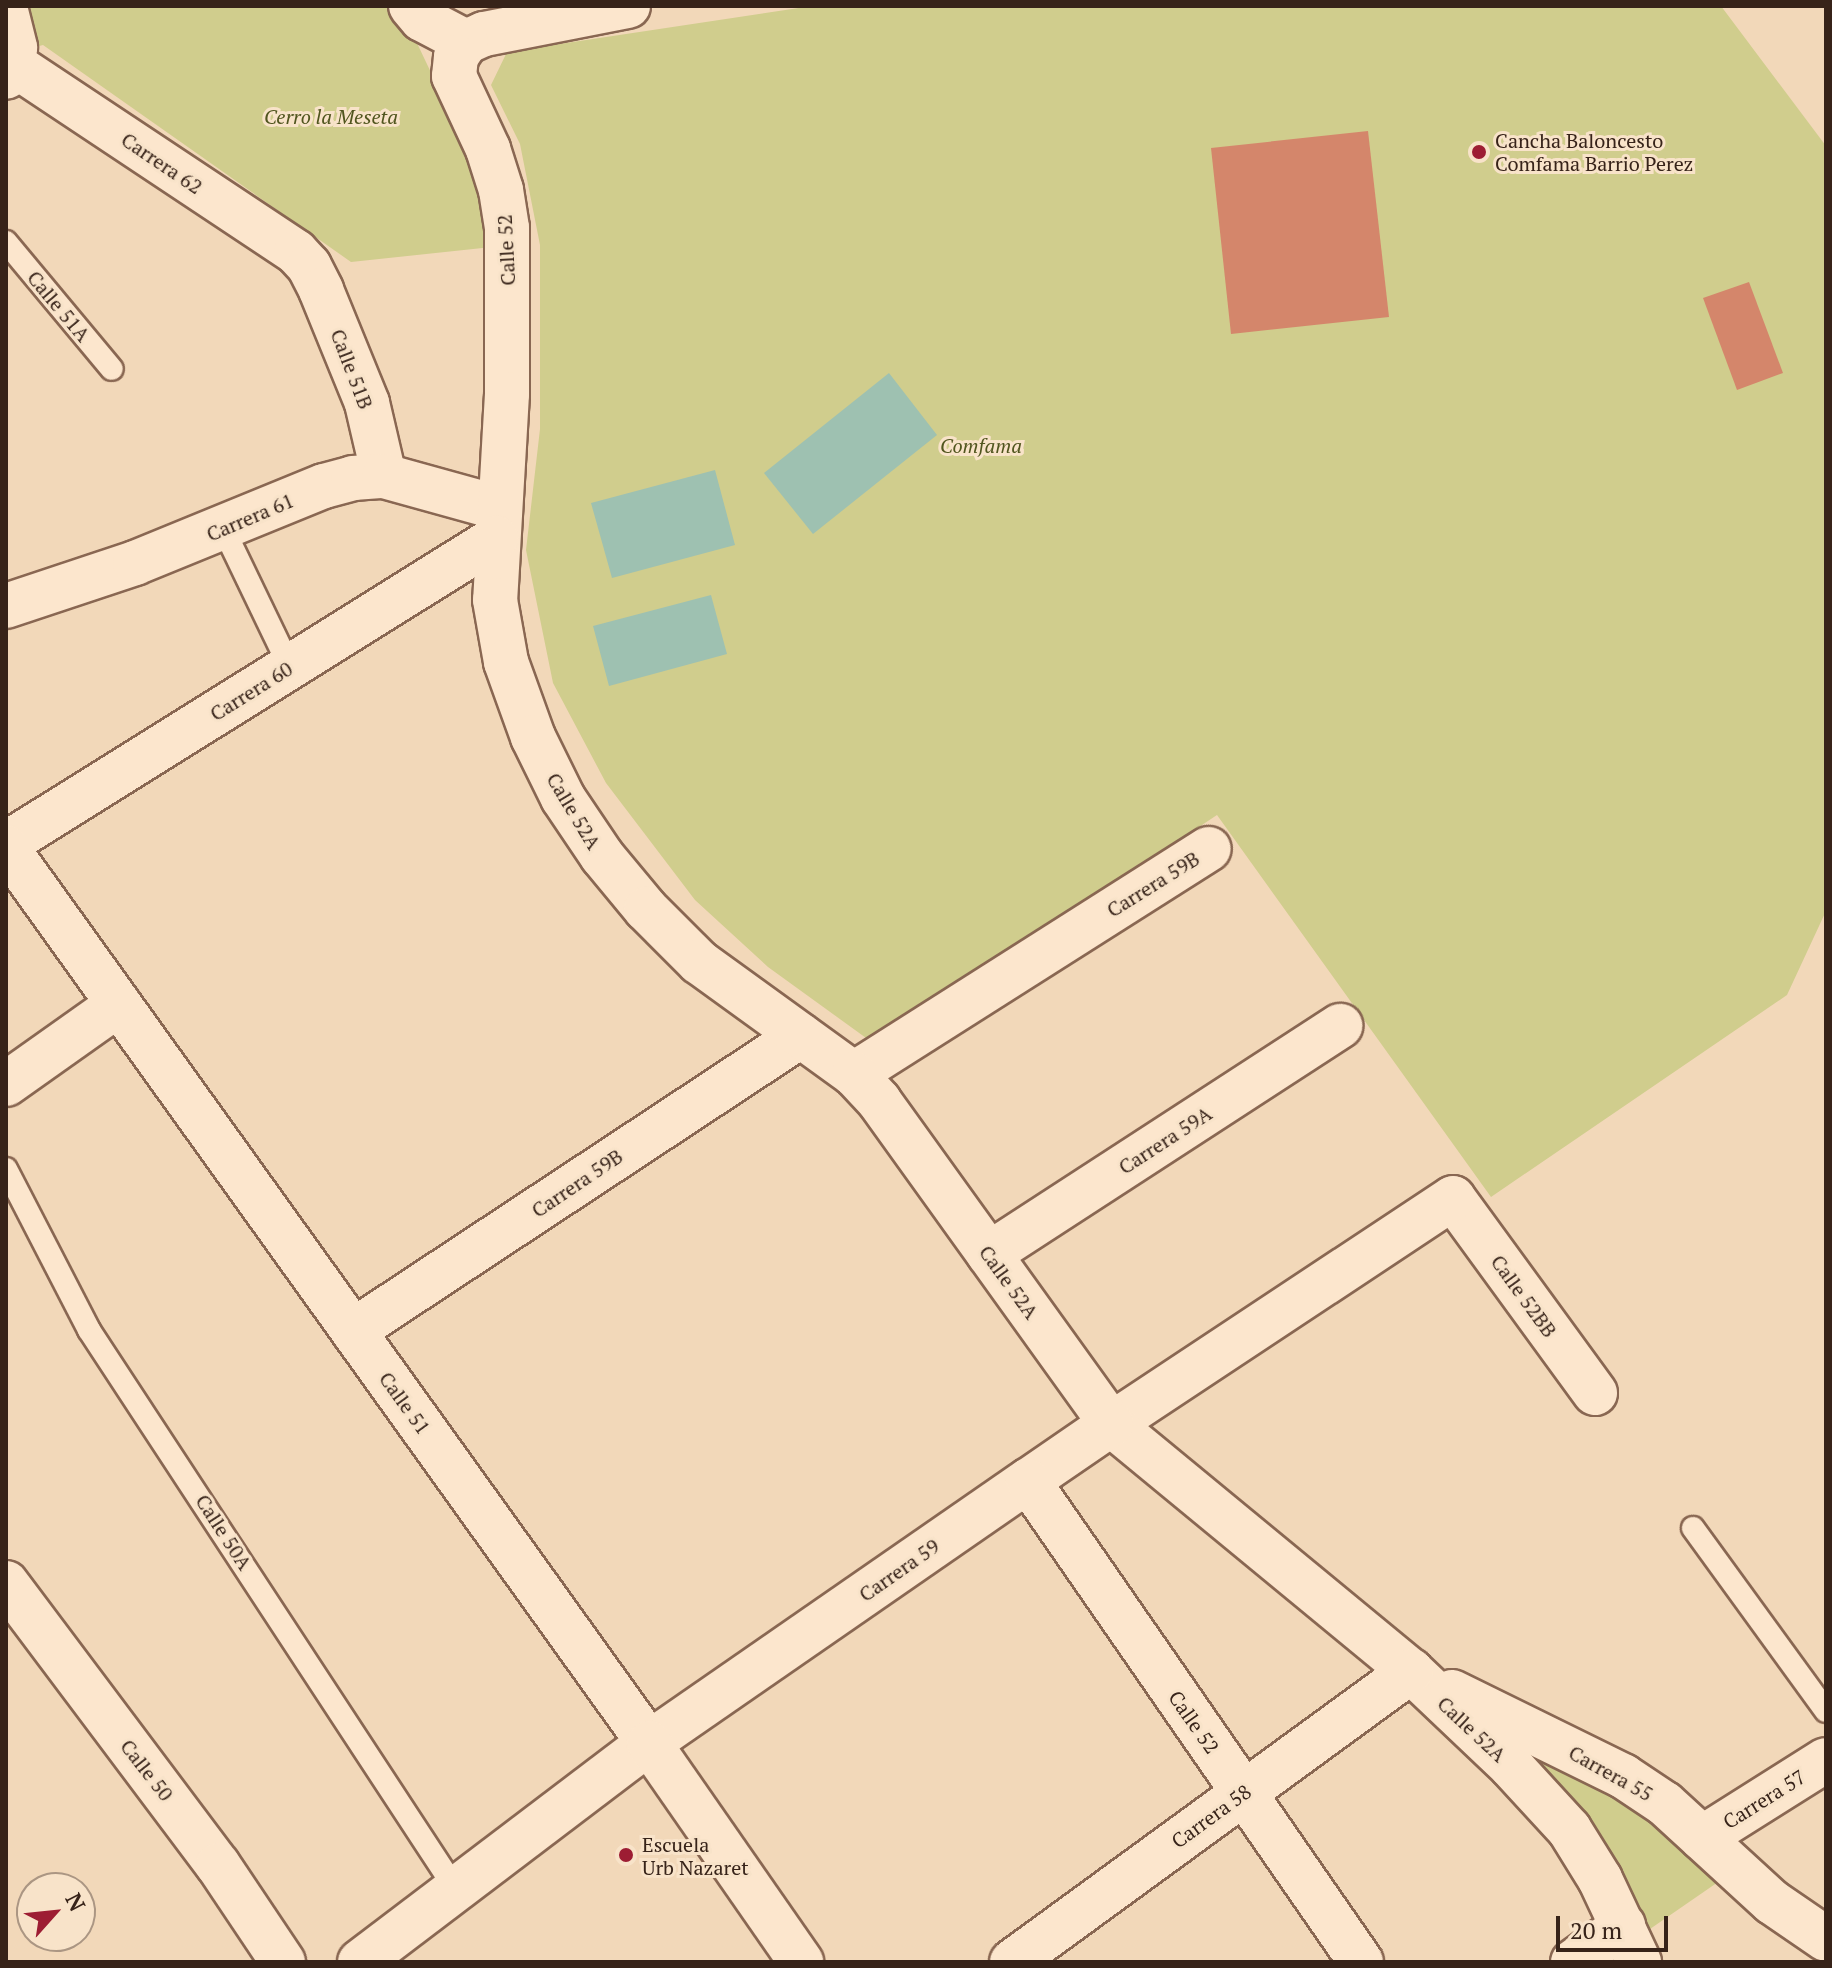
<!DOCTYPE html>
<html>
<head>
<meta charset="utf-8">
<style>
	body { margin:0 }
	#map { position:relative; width:1832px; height:1968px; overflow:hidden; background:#f2d8b9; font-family:"PT Serif",serif }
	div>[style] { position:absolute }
	.green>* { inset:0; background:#d0cd8d }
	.water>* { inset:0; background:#9ec1b1 }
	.building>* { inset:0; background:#d4866b }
	.roads { filter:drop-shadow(2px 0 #896752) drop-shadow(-2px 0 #896752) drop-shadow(0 2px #896752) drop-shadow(0 -2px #896752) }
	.service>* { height:22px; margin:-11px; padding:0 11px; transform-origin:11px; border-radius:11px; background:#fce6cd }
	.minor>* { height:44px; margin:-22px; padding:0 22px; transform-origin:22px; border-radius:22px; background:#fce6cd }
	.tertiary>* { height:44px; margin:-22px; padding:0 22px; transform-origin:22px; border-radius:22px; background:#fce6cd }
	.dots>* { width:22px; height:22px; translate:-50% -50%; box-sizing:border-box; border:4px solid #f8e3c9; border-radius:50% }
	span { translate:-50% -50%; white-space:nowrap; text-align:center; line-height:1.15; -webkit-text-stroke:6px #f8e3c9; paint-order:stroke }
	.park-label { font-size:20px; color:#50551e; font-style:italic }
	.poi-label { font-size:20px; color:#372319 }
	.left { translate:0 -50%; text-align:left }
	.street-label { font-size:20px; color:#372319 }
	.frame { position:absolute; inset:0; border:8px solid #372319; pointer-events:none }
	.north { position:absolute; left:16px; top:1872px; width:80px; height:80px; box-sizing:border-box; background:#f8e3c9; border:2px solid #ab9683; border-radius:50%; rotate:63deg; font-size:22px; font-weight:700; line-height:32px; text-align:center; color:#372319 }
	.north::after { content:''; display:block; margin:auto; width:28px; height:36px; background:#9d1d33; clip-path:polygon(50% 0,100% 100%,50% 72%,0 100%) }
	.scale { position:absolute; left:1556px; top:1916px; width:112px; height:36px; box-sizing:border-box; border:4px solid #372319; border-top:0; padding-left:10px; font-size:24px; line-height:28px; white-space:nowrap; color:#372319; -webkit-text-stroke:6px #f8e3c9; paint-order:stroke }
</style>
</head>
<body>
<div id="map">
	<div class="green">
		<i style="clip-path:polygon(6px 6px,390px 6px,416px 41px,483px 182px,492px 247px,351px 262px,43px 45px,6px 55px)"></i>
		<i style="clip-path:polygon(812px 6px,1721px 6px,1826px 146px,1826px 911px,1787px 995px,1491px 1197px,1217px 815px,873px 1043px,768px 967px,695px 900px,606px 783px,553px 683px,526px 550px,540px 429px,540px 245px,520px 144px,491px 85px,507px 52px)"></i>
		<i style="clip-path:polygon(1518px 1736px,1619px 1799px,1721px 1880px,1650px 1929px,1577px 1804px)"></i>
	</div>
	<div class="water">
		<i style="clip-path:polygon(889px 373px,937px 435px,813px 534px,764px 473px)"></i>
		<i style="clip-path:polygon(715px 470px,735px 545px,612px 578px,591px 503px)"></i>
		<i style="clip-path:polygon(711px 595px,727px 654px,609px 686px,593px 626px)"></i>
	</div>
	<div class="building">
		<i style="clip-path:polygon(1368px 131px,1389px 317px,1231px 334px,1211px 148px)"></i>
		<i style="clip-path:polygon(1749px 282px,1783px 373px,1737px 390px,1703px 298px)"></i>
	</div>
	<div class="roads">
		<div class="service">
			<i style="left:6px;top:242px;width:165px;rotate:50.2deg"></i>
			<i style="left:223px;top:528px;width:154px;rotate:64.3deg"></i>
			<i style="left:6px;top:1169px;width:181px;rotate:62.7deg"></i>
			<i style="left:89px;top:1330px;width:667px;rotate:56.74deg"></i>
			<i style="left:1693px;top:1528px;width:226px;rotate:54deg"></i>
		</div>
		<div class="minor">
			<i style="left:411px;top:6px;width:17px;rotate:50deg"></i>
			<i style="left:422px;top:19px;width:50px;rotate:27.6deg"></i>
			<i style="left:6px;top:11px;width:38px;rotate:76deg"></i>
			<i style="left:15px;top:48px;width:30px;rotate:107deg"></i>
			<i style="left:13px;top:64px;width:340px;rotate:33.6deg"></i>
			<i style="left:296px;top:252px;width:19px;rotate:47deg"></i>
			<i style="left:309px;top:266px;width:27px;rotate:63deg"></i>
			<i style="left:321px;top:290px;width:122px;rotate:67.8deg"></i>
			<i style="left:367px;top:403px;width:75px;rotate:76.9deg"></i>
			<i style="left:6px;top:606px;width:136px;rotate:-18.4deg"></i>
			<i style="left:135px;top:563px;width:204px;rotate:-22.2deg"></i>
			<i style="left:324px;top:486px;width:30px;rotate:-15deg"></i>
			<i style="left:353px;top:478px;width:31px;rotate:-4deg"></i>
			<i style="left:384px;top:476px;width:119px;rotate:15.5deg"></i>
			<i style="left:854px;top:1074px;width:420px;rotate:-32.4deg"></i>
			<i style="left:6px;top:1084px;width:138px;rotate:-35.3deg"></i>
			<i style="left:989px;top:1254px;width:419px;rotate:-33deg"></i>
			<i style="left:353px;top:1331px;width:536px;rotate:-33.42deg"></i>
			<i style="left:1595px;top:1393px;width:241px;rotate:-126.1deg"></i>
			<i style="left:1453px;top:1198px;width:410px;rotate:146.5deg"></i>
			<i style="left:1111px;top:1424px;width:389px;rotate:39.5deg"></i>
			<i style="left:1411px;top:1671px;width:138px;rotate:43.5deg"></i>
			<i style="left:1511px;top:1766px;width:86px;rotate:47.4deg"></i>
			<i style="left:1569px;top:1829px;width:59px;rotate:58.2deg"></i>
			<i style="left:1600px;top:1879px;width:92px;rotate:64.8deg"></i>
			<i style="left:6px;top:1583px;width:353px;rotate:53.1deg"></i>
			<i style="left:218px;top:1865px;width:117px;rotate:56.2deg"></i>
			<i style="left:1452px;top:1692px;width:191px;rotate:26.2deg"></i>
			<i style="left:1623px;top:1776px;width:50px;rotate:33.7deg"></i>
			<i style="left:1665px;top:1804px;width:145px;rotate:42.5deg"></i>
			<i style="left:1772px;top:1902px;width:65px;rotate:34.4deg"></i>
			<i style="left:1702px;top:1838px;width:146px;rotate:-32.2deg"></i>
			<i style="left:360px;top:1962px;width:363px;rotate:-37.2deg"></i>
			<i style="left:649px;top:1743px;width:461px;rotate:-34.7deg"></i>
			<i style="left:1012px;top:1962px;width:494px;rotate:-36.1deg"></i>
			<i style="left:1573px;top:1962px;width:62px;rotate:-35.8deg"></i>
		</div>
		<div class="tertiary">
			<i style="left:628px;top:6px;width:147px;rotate:169deg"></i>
			<i style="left:484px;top:34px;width:20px;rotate:156deg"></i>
			<i style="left:466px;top:42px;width:18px;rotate:124deg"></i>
			<i style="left:456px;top:57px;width:19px;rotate:96deg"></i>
			<i style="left:454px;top:76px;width:81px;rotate:65deg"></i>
			<i style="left:488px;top:149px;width:43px;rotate:72.4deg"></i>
			<i style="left:501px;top:190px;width:38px;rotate:81deg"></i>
			<i style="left:507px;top:228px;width:166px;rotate:90deg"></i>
			<i style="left:507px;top:394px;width:206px;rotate:93.3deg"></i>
			<i style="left:495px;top:600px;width:63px;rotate:79.9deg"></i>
			<i style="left:506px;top:662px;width:80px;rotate:70.2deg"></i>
			<i style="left:533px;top:737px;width:68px;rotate:63.8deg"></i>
			<i style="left:563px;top:798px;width:70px;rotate:56.1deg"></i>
			<i style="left:602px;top:856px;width:69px;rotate:50.3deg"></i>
			<i style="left:646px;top:909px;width:75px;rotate:45deg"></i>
			<i style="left:699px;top:962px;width:191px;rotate:35.9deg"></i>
			<i style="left:854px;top:1074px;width:37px;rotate:47deg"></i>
			<i style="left:879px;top:1101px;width:398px;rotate:54.3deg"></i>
			<i style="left:1111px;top:1424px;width:101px;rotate:145.5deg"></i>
			<i style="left:1028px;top:1481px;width:585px;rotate:55.3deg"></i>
			<i style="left:6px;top:844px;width:578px;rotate:-31.98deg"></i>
			<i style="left:6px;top:847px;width:1103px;rotate:54.34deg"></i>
			<i style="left:649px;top:1743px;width:267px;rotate:55.2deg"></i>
		</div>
	</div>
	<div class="dots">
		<i style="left:1479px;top:152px;background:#9d1d33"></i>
		<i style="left:626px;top:1855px;background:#9d1d33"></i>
	</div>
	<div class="park-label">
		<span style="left:331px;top:116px">Cerro la Meseta</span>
		<span style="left:981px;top:445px">Comfama</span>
	</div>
	<div class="poi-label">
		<span class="left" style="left:1495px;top:152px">Cancha Baloncesto<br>Comfama Barrio Perez</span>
		<span class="left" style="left:642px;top:1856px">Escuela<br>Urb Nazaret</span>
	</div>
	<div class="street-label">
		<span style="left:162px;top:163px;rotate:34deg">Carrera 62</span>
		<span style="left:506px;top:250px;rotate:-93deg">Calle 52</span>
		<span style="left:59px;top:306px;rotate:50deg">Calle 51A</span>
		<span style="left:352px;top:369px;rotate:69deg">Calle 51B</span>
		<span style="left:250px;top:517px;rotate:-23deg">Carrera 61</span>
		<span style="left:251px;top:691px;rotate:-32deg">Carrera 60</span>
		<span style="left:574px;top:811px;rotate:59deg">Calle 52A</span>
		<span style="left:1153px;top:884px;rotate:-32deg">Carrera 59B</span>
		<span style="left:1165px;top:1140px;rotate:-33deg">Carrera 59A</span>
		<span style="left:577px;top:1183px;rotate:-34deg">Carrera 59B</span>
		<span style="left:1009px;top:1282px;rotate:54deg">Calle 52A</span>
		<span style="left:1524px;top:1296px;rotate:54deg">Calle 52BB</span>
		<span style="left:405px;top:1403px;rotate:54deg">Calle 51</span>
		<span style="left:224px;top:1532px;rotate:57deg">Calle 50A</span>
		<span style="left:899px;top:1570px;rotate:-35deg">Carrera 59</span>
		<span style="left:1194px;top:1722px;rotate:55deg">Calle 52</span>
		<span style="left:1472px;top:1729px;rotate:43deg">Calle 52A</span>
		<span style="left:147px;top:1770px;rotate:52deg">Calle 50</span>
		<span style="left:1611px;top:1773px;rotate:29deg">Carrera 55</span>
		<span style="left:1764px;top:1799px;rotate:-32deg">Carrera 57</span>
		<span style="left:1211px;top:1816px;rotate:-36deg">Carrera 58</span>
	</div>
	<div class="frame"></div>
	<div class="north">N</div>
	<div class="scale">20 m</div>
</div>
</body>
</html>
